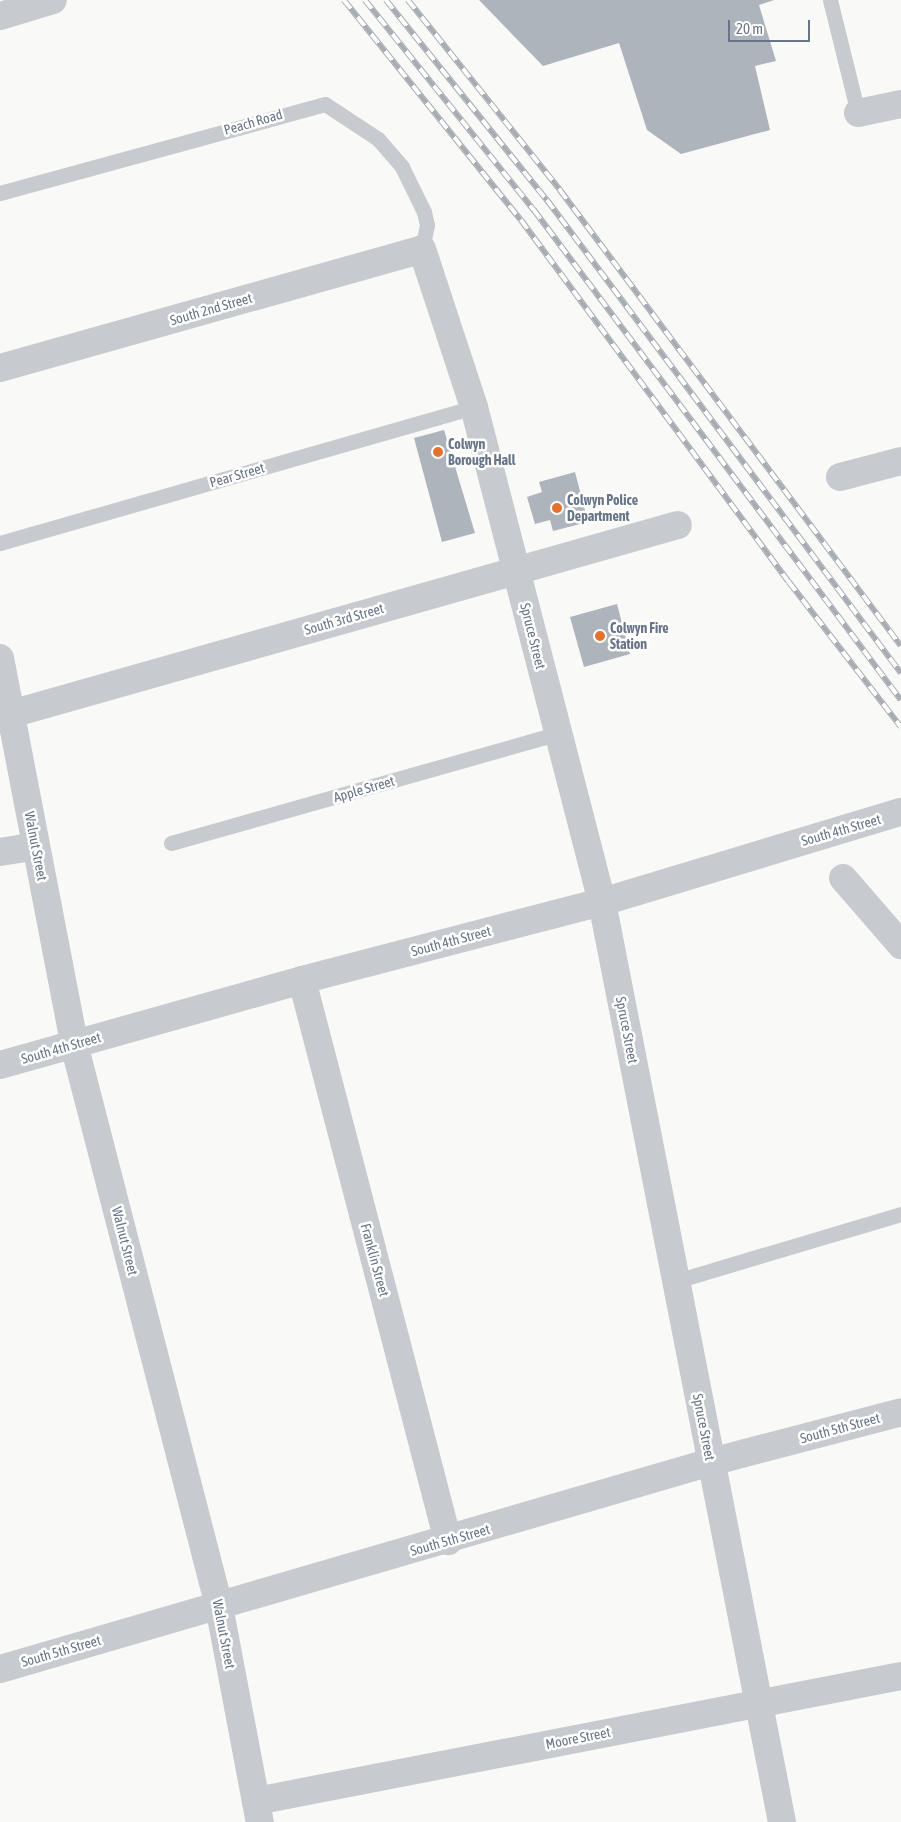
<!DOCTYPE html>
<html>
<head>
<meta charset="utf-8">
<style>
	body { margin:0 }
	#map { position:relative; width:901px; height:1822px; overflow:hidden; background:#f9f9f7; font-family:"Asap Condensed",sans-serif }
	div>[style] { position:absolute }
	.building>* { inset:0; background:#aeb4bc }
	.service>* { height:15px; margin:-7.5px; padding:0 7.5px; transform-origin:7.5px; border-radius:7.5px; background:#c7cace }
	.minor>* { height:28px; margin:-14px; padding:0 14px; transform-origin:14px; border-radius:14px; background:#c7cace }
	.rail>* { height:5.5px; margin-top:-2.75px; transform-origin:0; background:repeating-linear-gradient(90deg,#fff 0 11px,#a7acb3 0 22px); box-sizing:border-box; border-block:1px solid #a7acb3 }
	.dots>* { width:14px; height:14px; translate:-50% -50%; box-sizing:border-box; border:2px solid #fff; border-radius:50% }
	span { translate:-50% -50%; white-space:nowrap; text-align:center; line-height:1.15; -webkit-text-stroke:5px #fff; paint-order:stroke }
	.street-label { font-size:14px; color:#687588 }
	.poi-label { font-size:14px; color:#687588; font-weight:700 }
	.left { translate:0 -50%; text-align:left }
	.scale { position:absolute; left:728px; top:20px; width:82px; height:22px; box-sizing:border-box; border:2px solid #687588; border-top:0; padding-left:6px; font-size:15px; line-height:18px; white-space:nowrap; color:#687588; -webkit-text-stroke:4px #fff; paint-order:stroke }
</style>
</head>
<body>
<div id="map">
	<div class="building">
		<i style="clip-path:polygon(479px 0,774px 0,759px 5px,776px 61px,755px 66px,770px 130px,681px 154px,647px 130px,619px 43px,543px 66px)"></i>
		<i style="clip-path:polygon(444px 430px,475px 533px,442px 542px,414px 438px)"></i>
		<i style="clip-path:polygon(575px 472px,588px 522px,553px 531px,550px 520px,535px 524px,527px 497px,542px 492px,539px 482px)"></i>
		<i style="clip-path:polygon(617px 604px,630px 654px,584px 667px,570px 617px)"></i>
	</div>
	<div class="service">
		<i style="left:830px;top:0;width:116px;rotate:76.1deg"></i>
		<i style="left:0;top:193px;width:337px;rotate:-15.3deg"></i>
		<i style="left:325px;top:104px;width:64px;rotate:33.4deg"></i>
		<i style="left:378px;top:139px;width:37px;rotate:49deg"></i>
		<i style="left:402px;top:167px;width:50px;rotate:63.9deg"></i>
		<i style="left:424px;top:212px;width:13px;rotate:77deg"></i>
		<i style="left:427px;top:225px;width:25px;rotate:102deg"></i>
		<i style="left:0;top:543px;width:493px;rotate:-16deg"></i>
		<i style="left:171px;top:843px;width:401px;rotate:-15.8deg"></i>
		<i style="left:676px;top:1281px;width:235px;rotate:-16.6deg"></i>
	</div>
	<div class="minor">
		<i style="left:0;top:16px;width:55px;rotate:-16.8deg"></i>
		<i style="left:858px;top:113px;width:44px;rotate:-11.8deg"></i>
		<i style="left:0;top:368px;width:438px;rotate:-15.7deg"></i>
		<i style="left:422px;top:249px;width:166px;rotate:71.8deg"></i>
		<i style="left:474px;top:407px;width:511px;rotate:75.5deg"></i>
		<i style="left:602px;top:902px;width:937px;rotate:78.93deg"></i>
		<i style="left:840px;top:477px;width:63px;rotate:-14.7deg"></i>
		<i style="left:0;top:658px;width:393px;rotate:79.1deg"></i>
		<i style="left:74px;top:1044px;width:580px;rotate:75.53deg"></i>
		<i style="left:219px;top:1606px;width:220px;rotate:79.3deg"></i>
		<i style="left:11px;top:714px;width:693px;rotate:-15.82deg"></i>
		<i style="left:0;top:852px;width:36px;rotate:-9deg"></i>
		<i style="left:843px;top:878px;width:89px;rotate:49.1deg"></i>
		<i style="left:302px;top:980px;width:580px;rotate:75.41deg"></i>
		<i style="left:0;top:1065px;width:314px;rotate:-15.7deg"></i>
		<i style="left:302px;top:980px;width:310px;rotate:-14.6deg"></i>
		<i style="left:602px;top:902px;width:312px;rotate:-16.8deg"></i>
		<i style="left:0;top:1669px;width:741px;rotate:-16.23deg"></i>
		<i style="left:711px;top:1462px;width:196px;rotate:-14.7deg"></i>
		<i style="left:256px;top:1801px;width:657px;rotate:-10.97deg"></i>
	</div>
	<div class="rail">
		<i style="left:344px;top:0;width:282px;rotate:51.2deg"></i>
		<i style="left:521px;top:220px;width:450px;rotate:53.5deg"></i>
		<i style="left:789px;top:582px;width:183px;rotate:52.3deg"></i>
		<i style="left:365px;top:0;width:270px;rotate:51.2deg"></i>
		<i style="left:534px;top:210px;width:612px;rotate:53.17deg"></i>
		<i style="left:386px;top:0;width:257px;rotate:51.2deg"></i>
		<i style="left:547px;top:200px;width:591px;rotate:53.19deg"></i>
		<i style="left:408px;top:0;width:243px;rotate:51.3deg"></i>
		<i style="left:560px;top:190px;width:569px;rotate:53.21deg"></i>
	</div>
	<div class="dots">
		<i style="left:438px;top:452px;background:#e2722e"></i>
		<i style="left:557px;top:508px;background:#e2722e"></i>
		<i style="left:600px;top:636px;background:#e2722e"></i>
	</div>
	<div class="street-label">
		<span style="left:253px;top:122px;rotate:-16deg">Peach Road</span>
		<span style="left:211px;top:309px;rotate:-16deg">South 2nd Street</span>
		<span style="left:237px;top:475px;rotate:-16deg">Pear Street</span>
		<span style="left:344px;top:619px;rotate:-16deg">South 3rd Street</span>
		<span style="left:533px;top:636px;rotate:76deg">Spruce Street</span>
		<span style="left:364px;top:789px;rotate:-16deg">Apple Street</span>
		<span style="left:841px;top:830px;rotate:-16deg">South 4th Street</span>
		<span style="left:36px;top:846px;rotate:79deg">Walnut Street</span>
		<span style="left:451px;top:941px;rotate:-15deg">South 4th Street</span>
		<span style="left:627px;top:1030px;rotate:79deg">Spruce Street</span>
		<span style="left:61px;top:1048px;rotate:-16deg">South 4th Street</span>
		<span style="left:125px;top:1241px;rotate:76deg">Walnut Street</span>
		<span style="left:375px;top:1260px;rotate:75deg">Franklin Street</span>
		<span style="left:704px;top:1427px;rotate:79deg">Spruce Street</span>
		<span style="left:840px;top:1428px;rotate:-15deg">South 5th Street</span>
		<span style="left:450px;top:1540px;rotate:-16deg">South 5th Street</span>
		<span style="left:224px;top:1634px;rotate:79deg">Walnut Street</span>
		<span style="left:61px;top:1651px;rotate:-16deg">South 5th Street</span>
		<span style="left:578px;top:1738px;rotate:-11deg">Moore Street</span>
	</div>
	<div class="poi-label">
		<span class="left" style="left:448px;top:452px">Colwyn<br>Borough Hall</span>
		<span class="left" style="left:567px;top:508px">Colwyn Police<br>Department</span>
		<span class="left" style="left:610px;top:636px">Colwyn Fire<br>Station</span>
	</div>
	<div class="scale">20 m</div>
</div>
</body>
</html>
